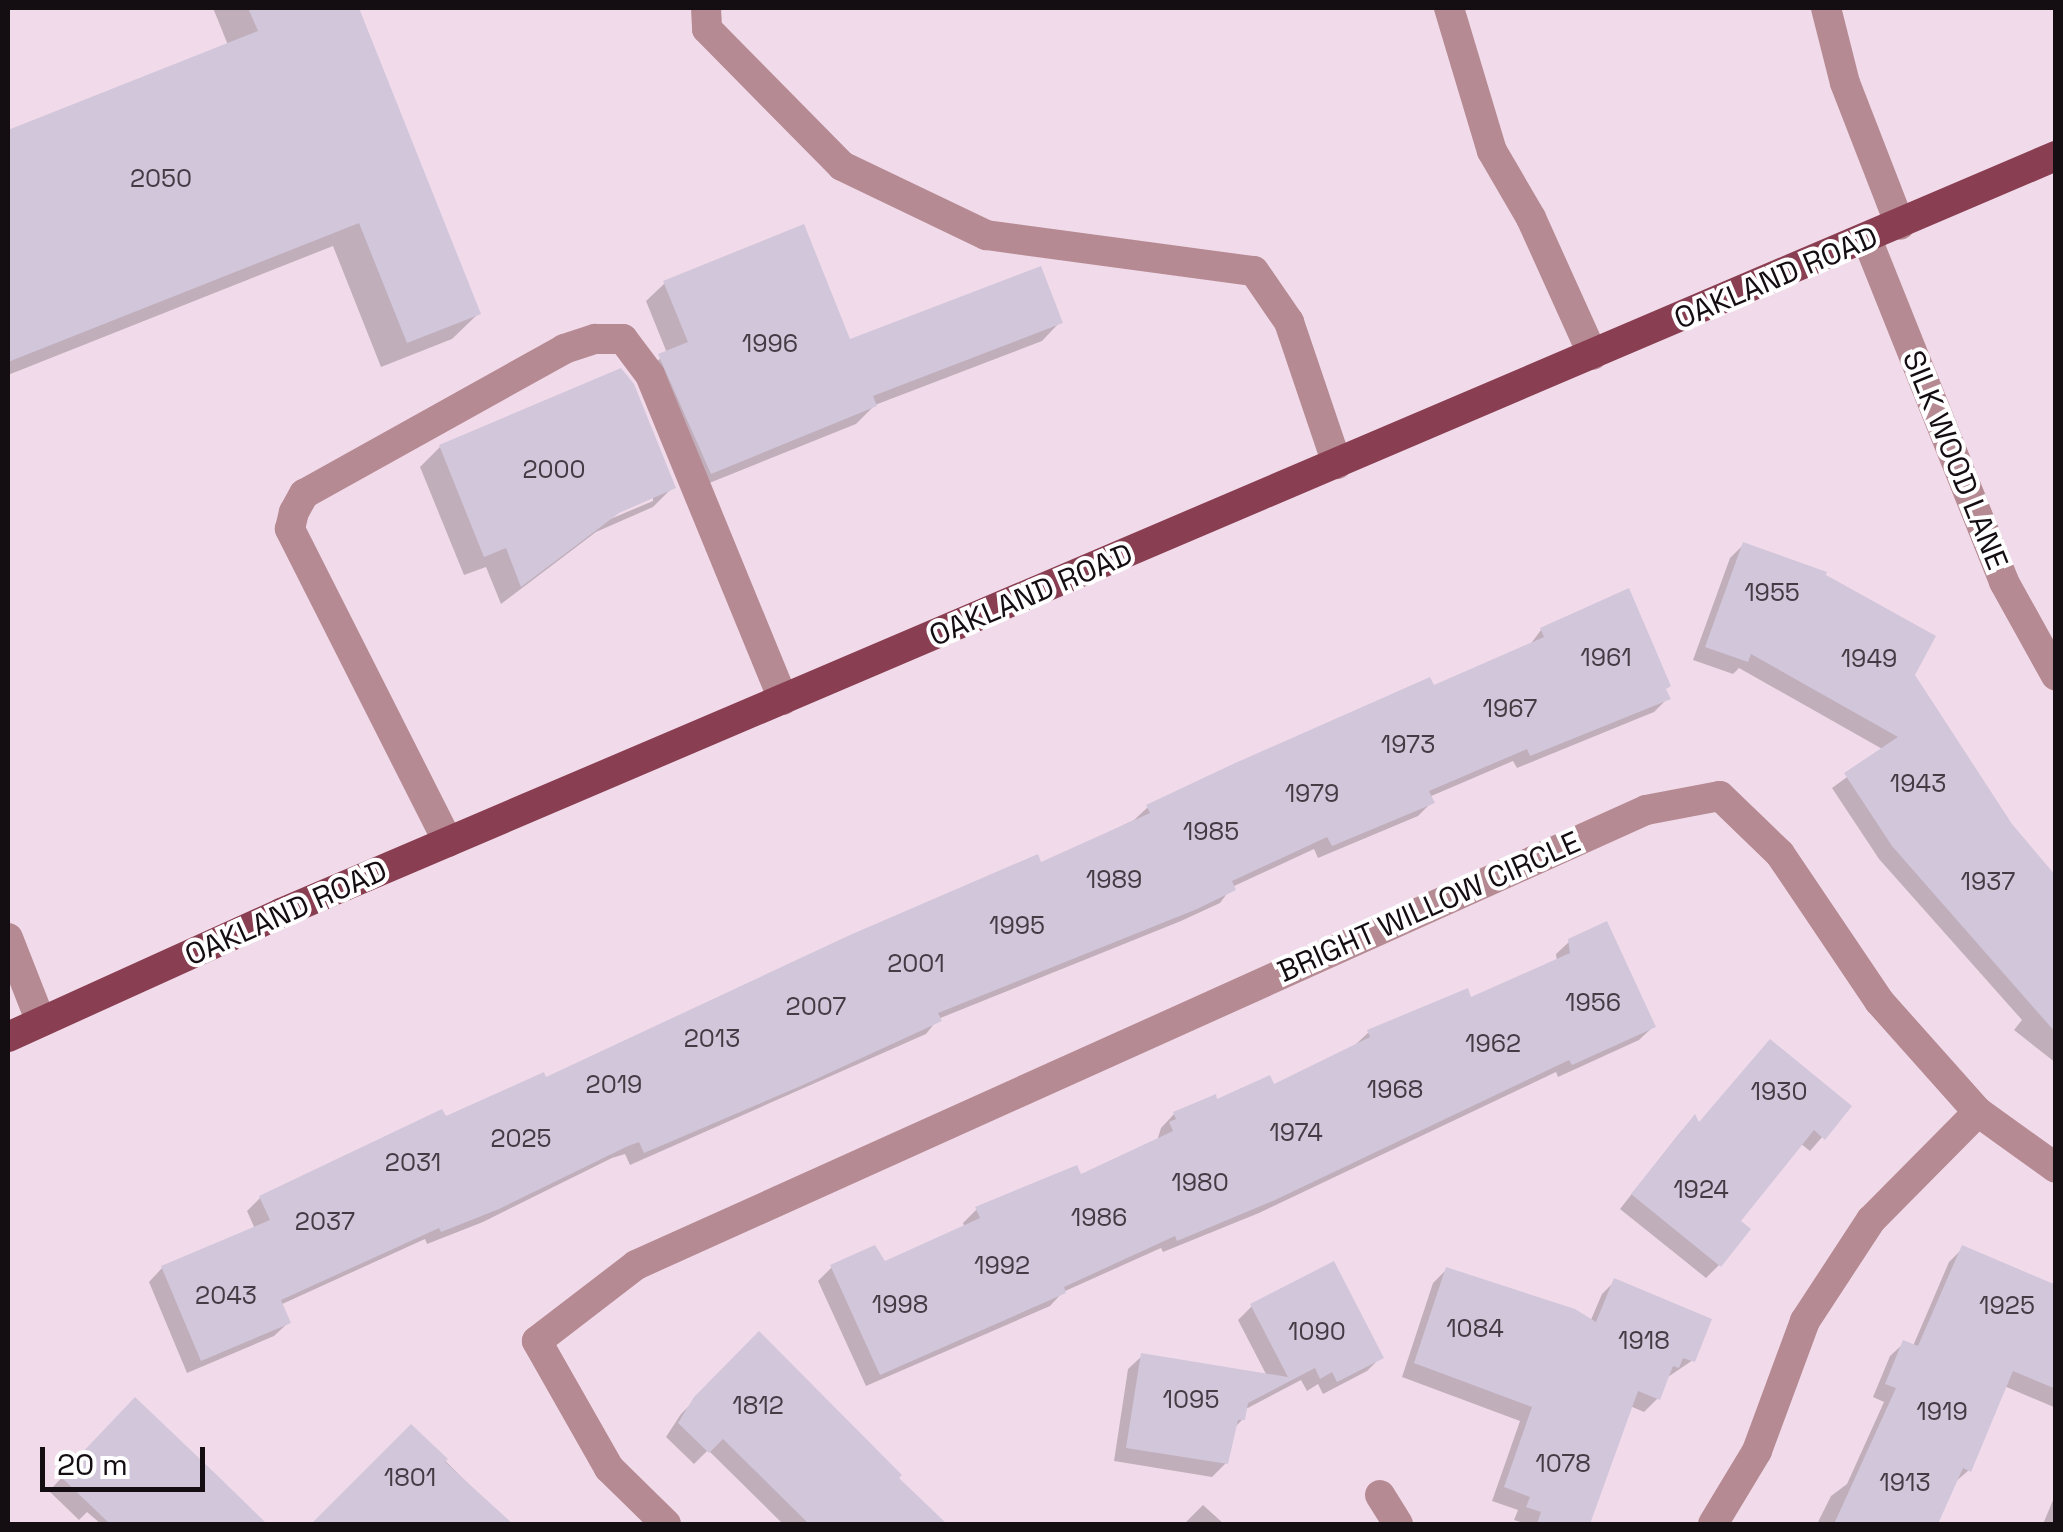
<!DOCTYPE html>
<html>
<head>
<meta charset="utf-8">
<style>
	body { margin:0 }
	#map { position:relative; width:2063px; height:1532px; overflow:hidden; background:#f1dbea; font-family:"Space Grotesk",sans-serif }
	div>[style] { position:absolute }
	.shadow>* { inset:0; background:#0003 }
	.building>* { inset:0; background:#d2c6db }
	.lane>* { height:30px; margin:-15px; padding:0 15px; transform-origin:15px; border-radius:15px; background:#b68a93 }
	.street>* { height:30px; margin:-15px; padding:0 15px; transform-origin:15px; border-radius:15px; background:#b68a93 }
	.primary>* { height:30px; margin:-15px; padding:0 15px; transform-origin:15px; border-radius:15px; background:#893e52 }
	span { translate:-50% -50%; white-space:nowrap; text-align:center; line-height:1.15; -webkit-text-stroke:8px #fff; paint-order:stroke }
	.number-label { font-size:25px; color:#443b44 }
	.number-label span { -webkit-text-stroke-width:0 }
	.street-label { font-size:30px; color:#140d12 }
	.frame { position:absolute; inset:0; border:10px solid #140d12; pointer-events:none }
	.scale { position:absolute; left:40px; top:1447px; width:165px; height:45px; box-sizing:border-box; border:5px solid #140d12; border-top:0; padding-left:12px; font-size:30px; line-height:35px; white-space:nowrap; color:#140d12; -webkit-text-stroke:8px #fff; paint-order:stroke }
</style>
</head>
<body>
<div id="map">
	<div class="shadow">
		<i style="clip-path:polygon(213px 8px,356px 8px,478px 314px,452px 339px,381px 367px,333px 246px,8px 375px,8px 133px,228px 45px)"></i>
		<i style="clip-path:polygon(665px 283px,849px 343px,1060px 322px,1042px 341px,875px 405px,856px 424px,692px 490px,641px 374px,667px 353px,646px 301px)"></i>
		<i style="clip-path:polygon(evenodd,440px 447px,673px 487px,653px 507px,596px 532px,501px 604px,486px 567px,464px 575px,420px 467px,440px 447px,653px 495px,653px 501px,608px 520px,606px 516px,653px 495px)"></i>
		<i style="clip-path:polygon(1743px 545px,1912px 675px,2056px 902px,2056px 1063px,2014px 1030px,2022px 1020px,1879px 859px,1832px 788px,1884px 750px,1739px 668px,1733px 674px,1693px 660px,1730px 558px)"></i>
		<i style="clip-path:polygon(1541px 630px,1664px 690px,1668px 698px,1654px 712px,1517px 768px,1513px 761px,1429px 797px,1432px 802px,1418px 816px,1318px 858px,1314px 849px,1232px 887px,1220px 903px,1181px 921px,938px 1019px,926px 1034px,630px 1165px,625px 1154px,612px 1158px,483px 1222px,427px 1244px,425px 1239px,280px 1305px,288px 1323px,274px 1336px,187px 1373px,149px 1282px,162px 1268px,255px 1229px,247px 1211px,260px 1198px,545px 1080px,1040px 865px,1134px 820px,1148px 807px,1529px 646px)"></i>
		<i style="clip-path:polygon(1570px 941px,1653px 1027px,1639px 1040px,1558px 1077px,1556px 1072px,1259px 1213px,1163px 1252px,1161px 1248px,1063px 1292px,1050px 1306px,866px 1386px,818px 1281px,832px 1267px,884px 1264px,965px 1228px,963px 1223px,977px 1209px,1080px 1177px,1157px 1141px,1161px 1128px,1174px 1114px,1273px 1087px,1355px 1045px,1369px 1032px,1470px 1001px,1557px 962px,1556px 954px)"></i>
		<i style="clip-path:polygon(1849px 1106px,1810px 1151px,1800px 1143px,1738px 1221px,1719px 1265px,1706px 1278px,1620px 1209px,1682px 1130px)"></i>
		<i style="clip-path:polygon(1963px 1248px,2056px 1288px,2056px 1408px,2004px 1386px,1969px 1470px,1954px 1483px,1936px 1524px,1817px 1524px,1831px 1496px,1847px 1484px,1884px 1402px,1873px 1397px,1890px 1356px,1904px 1343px,1913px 1346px,1949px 1262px)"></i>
		<i style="clip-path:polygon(1447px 1269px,1590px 1322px,1602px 1294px,1615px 1281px,1693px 1360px,1665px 1379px,1658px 1398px,1644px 1412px,1630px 1406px,1587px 1524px,1527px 1524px,1514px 1520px,1518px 1510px,1492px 1501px,1520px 1421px,1402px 1377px,1433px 1283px)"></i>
		<i style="clip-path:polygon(1252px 1306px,1381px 1357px,1367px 1371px,1323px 1394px,1318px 1384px,1307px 1391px,1301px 1380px,1244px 1410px,1243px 1419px,1234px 1428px,1226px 1463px,1212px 1477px,1114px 1461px,1128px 1369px,1142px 1356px,1267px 1376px,1238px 1320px)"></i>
		<i style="clip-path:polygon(759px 1335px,895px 1478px,944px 1524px,783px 1524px,708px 1450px,694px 1464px,666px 1437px,681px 1414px)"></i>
		<i style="clip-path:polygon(135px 1401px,262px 1524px,101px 1524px,87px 1512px,79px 1520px,49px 1491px)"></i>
		<i style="clip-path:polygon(411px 1427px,509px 1524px,315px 1524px)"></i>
		<i style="clip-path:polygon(2056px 1493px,2056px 1524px,2043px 1524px)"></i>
		<i style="clip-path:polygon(1203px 1505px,1224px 1524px,1184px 1524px)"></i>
	</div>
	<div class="building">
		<i style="clip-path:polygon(248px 8px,359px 8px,481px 314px,407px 343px,359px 223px,8px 362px,8px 130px,258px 31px)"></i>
		<i style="clip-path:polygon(804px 224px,850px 339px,1041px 266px,1063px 323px,873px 396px,877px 406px,711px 474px,658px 354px,688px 342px,663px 281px)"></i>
		<i style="clip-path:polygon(621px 368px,634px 384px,676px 488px,619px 513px,521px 587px,506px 548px,484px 557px,439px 445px)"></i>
		<i style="clip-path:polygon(1743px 542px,1827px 572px,1826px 575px,1936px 636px,1915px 675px,2012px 824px,2056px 876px,2056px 1033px,1892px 846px,1844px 773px,1898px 737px,1751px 654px,1748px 662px,1705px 647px)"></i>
		<i style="clip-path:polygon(1629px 588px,1671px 686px,1666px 689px,1671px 699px,1530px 756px,1527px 749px,1429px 791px,1435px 803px,1332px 846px,1327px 837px,1232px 881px,1236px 890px,1197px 909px,938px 1013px,942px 1021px,803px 1085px,644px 1153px,639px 1142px,628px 1146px,499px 1209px,441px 1232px,439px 1228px,281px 1300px,291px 1323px,201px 1361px,161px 1266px,270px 1220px,259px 1196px,442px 1109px,446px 1116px,544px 1072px,546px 1077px,850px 935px,1038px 854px,1041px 862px,1150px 813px,1146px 805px,1233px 764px,1430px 677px,1434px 685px,1544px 637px,1540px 628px)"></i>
		<i style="clip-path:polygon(1607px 921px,1656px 1027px,1572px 1065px,1569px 1060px,1275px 1200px,1177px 1241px,1175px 1236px,1064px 1287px,1066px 1293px,880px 1375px,830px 1265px,875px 1245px,885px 1261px,980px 1218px,975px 1207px,1077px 1165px,1081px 1174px,1173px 1131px,1169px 1122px,1176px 1119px,1173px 1112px,1216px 1094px,1217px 1099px,1270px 1075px,1274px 1084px,1370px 1037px,1367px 1030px,1468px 988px,1471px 997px,1570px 953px,1568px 939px)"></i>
		<i style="clip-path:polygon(1770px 1039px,1852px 1106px,1825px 1140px,1814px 1130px,1741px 1221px,1751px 1229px,1721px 1267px,1631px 1194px,1695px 1114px,1699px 1122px)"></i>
		<i style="clip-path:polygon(1962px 1245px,2056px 1285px,2056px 1389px,2013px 1371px,1971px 1472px,1963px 1468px,1938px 1524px,1834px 1524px,1896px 1388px,1885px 1384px,1903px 1340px,1918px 1346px)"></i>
		<i style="clip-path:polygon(1334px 1261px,1384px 1358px,1337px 1382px,1332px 1372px,1320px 1379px,1315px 1368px,1248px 1403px,1245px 1420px,1238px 1420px,1228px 1464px,1126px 1448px,1141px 1353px,1288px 1377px,1250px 1304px)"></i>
		<i style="clip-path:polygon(1446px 1267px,1575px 1309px,1596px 1322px,1614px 1278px,1712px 1319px,1695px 1362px,1683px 1358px,1679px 1368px,1673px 1366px,1660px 1400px,1638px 1391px,1590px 1524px,1537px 1524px,1541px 1512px,1526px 1507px,1530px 1497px,1504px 1487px,1532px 1407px,1414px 1363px)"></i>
		<i style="clip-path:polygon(759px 1331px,902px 1475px,899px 1478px,947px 1524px,809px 1524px,723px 1439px,709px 1453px,678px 1423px,694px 1397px)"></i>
		<i style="clip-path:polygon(135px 1397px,221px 1479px,267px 1524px,110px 1524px,60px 1476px)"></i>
		<i style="clip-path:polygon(411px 1424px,448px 1459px,445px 1462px,513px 1524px,311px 1524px)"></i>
	</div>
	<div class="lane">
		<i style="left:706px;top:8px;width:21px;rotate:87deg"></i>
		<i style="left:707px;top:29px;width:192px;rotate:45.4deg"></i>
		<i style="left:842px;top:166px;width:160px;rotate:25.6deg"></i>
		<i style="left:986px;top:235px;width:270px;rotate:7.7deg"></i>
		<i style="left:1254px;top:271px;width:62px;rotate:55.5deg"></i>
		<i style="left:1289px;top:322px;width:150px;rotate:71.3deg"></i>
		<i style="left:1449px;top:8px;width:149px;rotate:73.3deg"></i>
		<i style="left:1492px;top:151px;width:78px;rotate:59.8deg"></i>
		<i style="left:1531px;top:218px;width:150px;rotate:65.7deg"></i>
		<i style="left:1826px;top:8px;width:77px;rotate:75.8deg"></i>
		<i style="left:1845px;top:83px;width:152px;rotate:68.8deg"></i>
		<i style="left:448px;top:842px;width:351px;rotate:-116.8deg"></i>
		<i style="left:290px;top:529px;width:17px;rotate:-77deg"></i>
		<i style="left:294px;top:512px;width:21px;rotate:-61deg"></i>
		<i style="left:304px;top:494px;width:298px;rotate:-29.1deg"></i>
		<i style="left:564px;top:349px;width:33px;rotate:-18deg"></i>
		<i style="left:595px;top:339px;width:28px"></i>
		<i style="left:623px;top:339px;width:45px;rotate:53.1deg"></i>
		<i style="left:650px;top:375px;width:351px;rotate:67.7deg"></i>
		<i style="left:8px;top:938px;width:90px;rotate:68.6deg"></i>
	</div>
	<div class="street">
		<i style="left:1867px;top:239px;width:369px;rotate:68.2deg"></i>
		<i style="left:2004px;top:582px;width:107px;rotate:61deg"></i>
		<i style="left:1978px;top:1112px;width:96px;rotate:35.7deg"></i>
		<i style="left:1380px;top:1495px;width:34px;rotate:58deg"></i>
		<i style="left:666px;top:1524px;width:80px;rotate:-135.5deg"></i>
		<i style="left:609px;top:1468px;width:146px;rotate:-119.6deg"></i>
		<i style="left:537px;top:1341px;width:125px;rotate:-37.5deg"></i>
		<i style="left:636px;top:1265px;width:1108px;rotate:-24.25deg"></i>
		<i style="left:1646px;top:810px;width:75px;rotate:-10.7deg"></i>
		<i style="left:1720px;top:796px;width:83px;rotate:44deg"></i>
		<i style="left:1780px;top:854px;width:177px;rotate:56deg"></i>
		<i style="left:1879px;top:1001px;width:149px;rotate:48.3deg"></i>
		<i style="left:1978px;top:1112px;width:152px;rotate:134.7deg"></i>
		<i style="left:1871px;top:1220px;width:121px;rotate:123.2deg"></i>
		<i style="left:1805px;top:1321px;width:139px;rotate:110.3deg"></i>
		<i style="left:1757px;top:1451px;width:85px;rotate:121.1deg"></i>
	</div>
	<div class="primary">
		<i style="left:8px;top:1037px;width:300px;rotate:-24.4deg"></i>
		<i style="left:281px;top:913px;width:1930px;rotate:-23.1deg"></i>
	</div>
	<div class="number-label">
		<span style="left:161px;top:178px">2050</span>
		<span style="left:770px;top:343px">1996</span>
		<span style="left:554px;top:469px">2000</span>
		<span style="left:1772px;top:592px">1955</span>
		<span style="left:1606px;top:657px">1961</span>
		<span style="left:1869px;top:658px">1949</span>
		<span style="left:1510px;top:708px">1967</span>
		<span style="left:1408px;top:744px">1973</span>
		<span style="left:1918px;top:783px">1943</span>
		<span style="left:1312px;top:793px">1979</span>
		<span style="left:1211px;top:831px">1985</span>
		<span style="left:1114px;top:879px">1989</span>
		<span style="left:1988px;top:881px">1937</span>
		<span style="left:1017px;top:925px">1995</span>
		<span style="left:916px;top:963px">2001</span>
		<span style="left:1593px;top:1002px">1956</span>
		<span style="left:816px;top:1006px">2007</span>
		<span style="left:712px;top:1038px">2013</span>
		<span style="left:1493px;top:1043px">1962</span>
		<span style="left:614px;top:1084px">2019</span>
		<span style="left:1395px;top:1089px">1968</span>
		<span style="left:1779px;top:1091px">1930</span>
		<span style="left:1296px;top:1132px">1974</span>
		<span style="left:521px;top:1138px">2025</span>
		<span style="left:413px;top:1162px">2031</span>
		<span style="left:1200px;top:1182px">1980</span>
		<span style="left:1701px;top:1189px">1924</span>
		<span style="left:1099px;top:1217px">1986</span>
		<span style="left:325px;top:1221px">2037</span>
		<span style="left:1002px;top:1265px">1992</span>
		<span style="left:226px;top:1295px">2043</span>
		<span style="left:900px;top:1304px">1998</span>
		<span style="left:2007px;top:1305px">1925</span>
		<span style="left:1475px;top:1328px">1084</span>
		<span style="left:1317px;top:1331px">1090</span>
		<span style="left:1644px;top:1340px">1918</span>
		<span style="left:1191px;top:1399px">1095</span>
		<span style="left:758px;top:1405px">1812</span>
		<span style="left:1942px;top:1411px">1919</span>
		<span style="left:1563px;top:1463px">1078</span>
		<span style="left:410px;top:1477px">1801</span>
		<span style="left:1905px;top:1482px">1913</span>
	</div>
	<div class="street-label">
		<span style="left:1776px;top:278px;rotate:-23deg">OAKLAND ROAD</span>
		<span style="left:1955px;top:460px;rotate:68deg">SILK WOOD LANE</span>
		<span style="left:1031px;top:595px;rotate:-23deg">OAKLAND ROAD</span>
		<span style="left:1429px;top:907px;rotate:-24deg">BRIGHT WILLOW CIRCLE</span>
		<span style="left:286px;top:913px;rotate:-24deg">OAKLAND ROAD</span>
	</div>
	<div class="frame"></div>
	<div class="scale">20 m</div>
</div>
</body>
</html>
